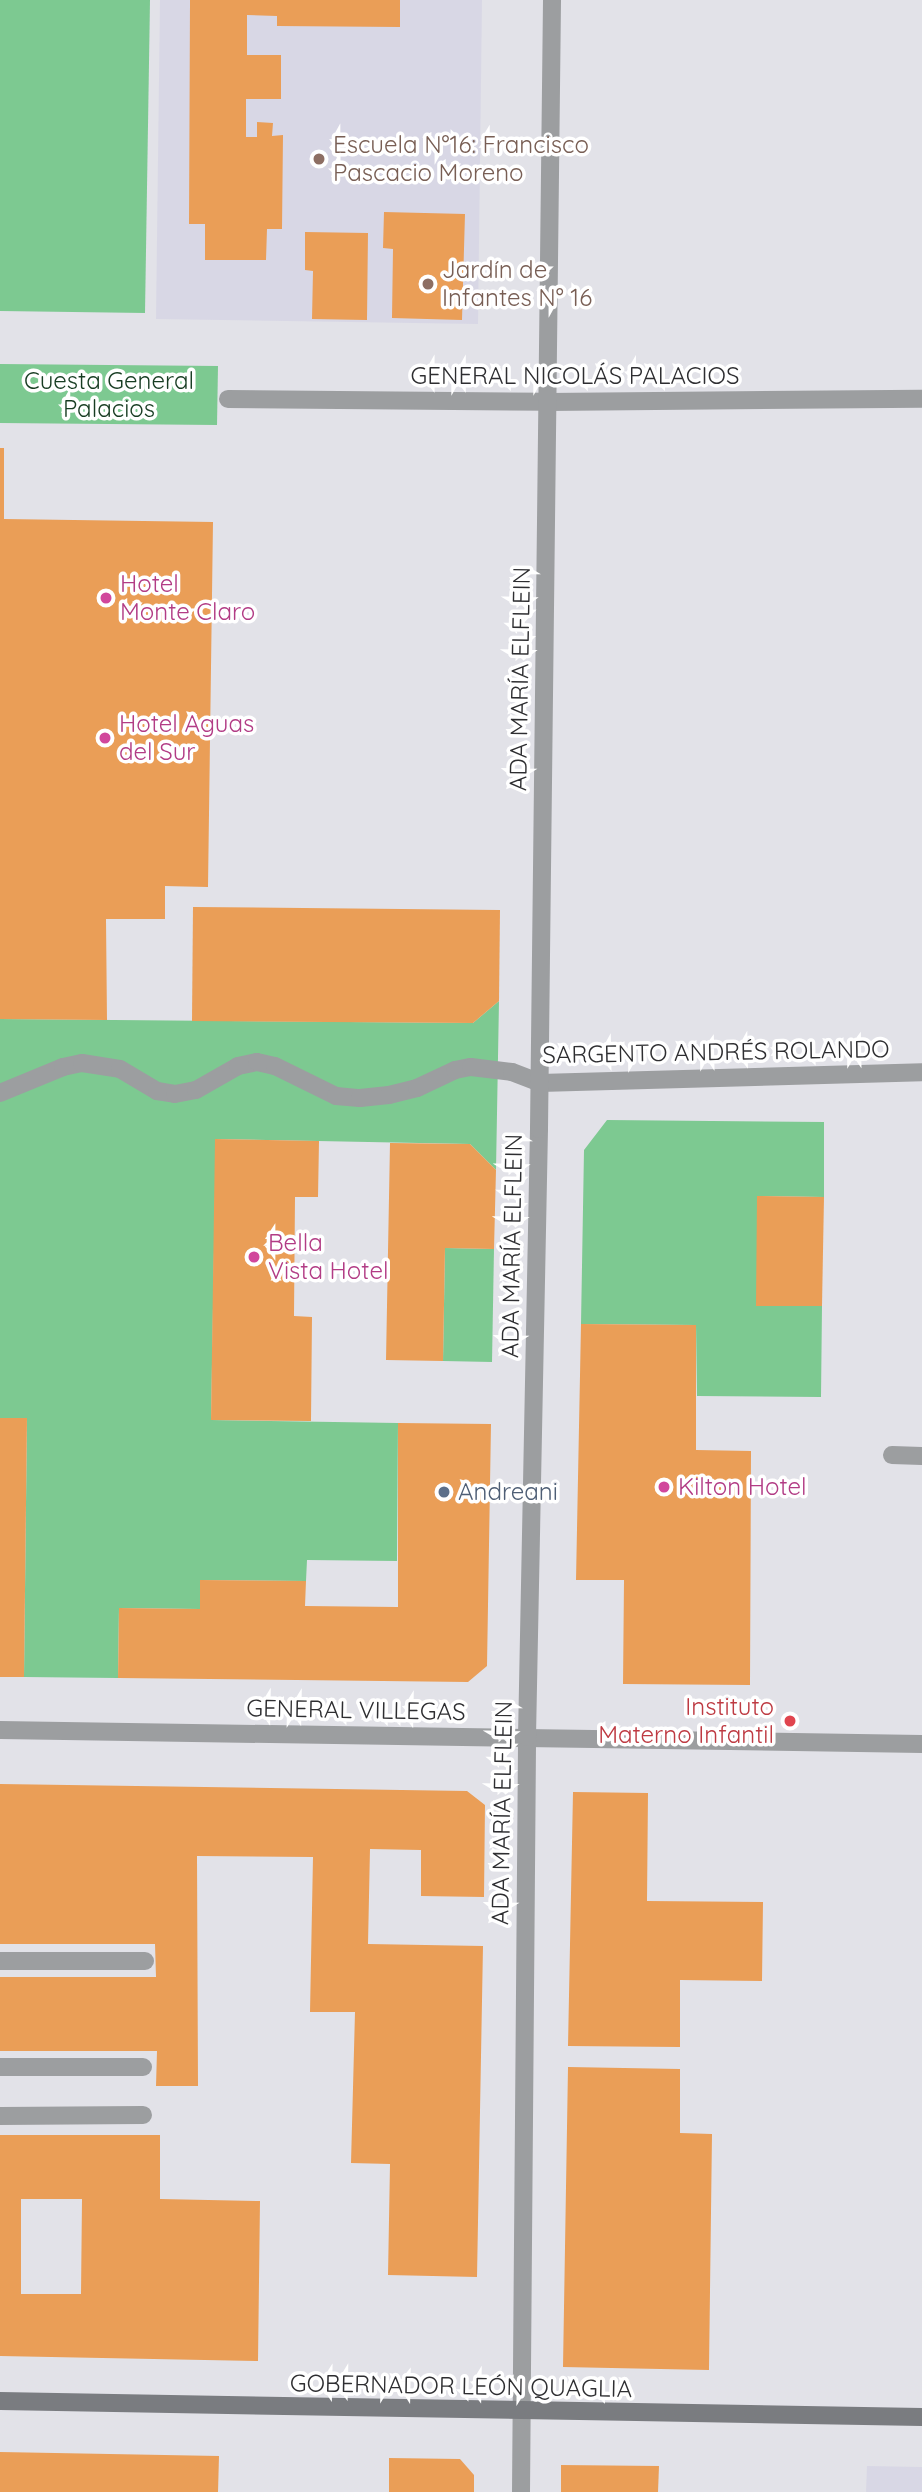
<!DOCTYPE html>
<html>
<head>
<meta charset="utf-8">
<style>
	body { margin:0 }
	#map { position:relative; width:922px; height:2492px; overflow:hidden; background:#e2e2e8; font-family:Quicksand,sans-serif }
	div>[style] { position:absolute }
	.built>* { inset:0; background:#d8d7e5 }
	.green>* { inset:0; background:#7dc991 }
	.building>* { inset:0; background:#ea9e57 }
	.lane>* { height:18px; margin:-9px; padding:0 9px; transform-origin:9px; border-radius:9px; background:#9c9ea0 }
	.street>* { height:18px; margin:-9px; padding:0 9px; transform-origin:9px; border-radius:9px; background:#9c9ea0 }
	.secondary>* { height:18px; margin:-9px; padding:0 9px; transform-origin:9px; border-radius:9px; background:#7a7c80 }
	.dots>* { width:19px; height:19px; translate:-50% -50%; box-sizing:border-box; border:4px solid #fff; border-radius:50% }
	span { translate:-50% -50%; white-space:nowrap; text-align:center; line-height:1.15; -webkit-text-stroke:7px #fff; paint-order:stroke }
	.education-label { font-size:24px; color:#785e54 }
	.left { translate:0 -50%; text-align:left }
	.street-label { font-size:24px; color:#2e2e31 }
	.park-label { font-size:24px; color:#173c22 }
	.hotel-label { font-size:24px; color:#b23c85 }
	.service-label { font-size:24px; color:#4e5e75 }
	.health-label { font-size:24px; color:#be3a42 }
	.right { translate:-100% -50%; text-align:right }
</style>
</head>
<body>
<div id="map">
	<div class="built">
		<i style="clip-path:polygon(160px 0,482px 0,478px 324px,156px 319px)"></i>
		<i style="clip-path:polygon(867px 2466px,922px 2467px,922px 2492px,866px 2492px)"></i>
	</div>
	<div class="green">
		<i style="clip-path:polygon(0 0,150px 0,145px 313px,0 311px)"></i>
		<i style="clip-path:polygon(0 364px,218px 366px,217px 425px,0 423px)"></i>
		<i style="clip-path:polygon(499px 1001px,496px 1170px,470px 1144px,216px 1139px,211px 1420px,398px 1423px,397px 1561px,307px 1560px,306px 1581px,201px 1580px,200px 1609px,119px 1608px,118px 1678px,24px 1677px,27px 1418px,0 1418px,0 1019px,473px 1023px)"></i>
		<i style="clip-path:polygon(607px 1120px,824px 1122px,824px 1197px,758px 1196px,757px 1306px,822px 1306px,821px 1397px,697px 1396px,696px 1325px,581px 1324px,584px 1150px)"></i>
		<i style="clip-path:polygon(445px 1248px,494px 1249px,492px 1362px,443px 1361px)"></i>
	</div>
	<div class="building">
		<i style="clip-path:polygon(190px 0,400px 0,400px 27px,277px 26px,277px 16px,247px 15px,247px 55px,281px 55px,281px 99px,246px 99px,246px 137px,257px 137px,257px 122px,273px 123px,272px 136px,283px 135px,282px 229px,267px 229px,266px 260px,205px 260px,205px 224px,189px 224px)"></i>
		<i style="clip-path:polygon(384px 212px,465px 214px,462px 320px,392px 318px,393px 249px,383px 248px)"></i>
		<i style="clip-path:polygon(305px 232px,368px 233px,367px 320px,312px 319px,313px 271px,305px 270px)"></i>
		<i style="clip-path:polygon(0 448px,4px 448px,4px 519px,213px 522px,208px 887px,165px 886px,165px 919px,106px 919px,107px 1020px,0 1019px)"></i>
		<i style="clip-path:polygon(193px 907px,500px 910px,499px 1001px,473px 1023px,192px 1021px)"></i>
		<i style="clip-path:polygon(215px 1139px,319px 1141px,318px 1197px,295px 1197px,294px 1316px,312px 1317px,311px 1421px,211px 1420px)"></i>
		<i style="clip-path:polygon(390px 1143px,470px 1144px,496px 1170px,494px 1249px,445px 1248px,443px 1361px,386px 1360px)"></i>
		<i style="clip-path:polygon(757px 1196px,824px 1197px,822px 1306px,756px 1306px)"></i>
		<i style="clip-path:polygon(581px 1324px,696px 1325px,696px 1450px,751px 1451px,750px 1685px,623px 1684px,624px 1580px,576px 1580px)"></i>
		<i style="clip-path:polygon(0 1418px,27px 1418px,24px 1677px,0 1677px)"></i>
		<i style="clip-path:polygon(398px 1423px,491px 1424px,487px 1666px,468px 1682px,118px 1678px,119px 1608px,200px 1609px,200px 1580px,306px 1581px,305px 1606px,398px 1607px)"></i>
		<i style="clip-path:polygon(0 1784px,467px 1791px,485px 1805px,484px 1897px,421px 1896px,421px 1850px,370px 1849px,368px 1944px,483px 1946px,477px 2277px,388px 2275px,390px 2164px,351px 2163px,355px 2012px,310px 2012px,313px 1857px,197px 1856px,198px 2086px,156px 2086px,157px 2051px,0 2051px,0 1977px,156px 1977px,155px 1944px,0 1944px)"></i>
		<i style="clip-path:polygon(573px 1792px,648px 1793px,647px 1901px,763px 1902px,762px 1981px,680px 1980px,680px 2047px,568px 2046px)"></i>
		<i style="clip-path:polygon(568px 2067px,680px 2069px,680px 2133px,712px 2134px,709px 2370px,563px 2367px)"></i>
		<i style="clip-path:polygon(evenodd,0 2135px,160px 2135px,160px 2199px,260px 2201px,258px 2361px,0 2356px,0 2135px,21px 2199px,82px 2199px,81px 2294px,21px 2294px,21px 2199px)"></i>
		<i style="clip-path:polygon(0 2452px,219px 2456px,218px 2492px,0 2492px)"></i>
		<i style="clip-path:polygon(389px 2458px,460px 2459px,474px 2475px,474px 2492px,389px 2492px)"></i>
		<i style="clip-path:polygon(561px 2465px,659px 2466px,658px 2492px,561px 2492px)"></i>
	</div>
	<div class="lane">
		<i style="left:892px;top:1455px;width:30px;rotate:2deg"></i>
		<i style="left:0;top:1961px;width:145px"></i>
		<i style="left:0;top:2067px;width:143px"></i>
		<i style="left:0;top:2116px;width:143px;rotate:-0.4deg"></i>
	</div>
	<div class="street">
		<i style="left:228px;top:399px;width:319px;rotate:0.5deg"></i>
		<i style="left:547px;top:402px;width:375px;rotate:-0.5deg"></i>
		<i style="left:0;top:1093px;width:68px;rotate:-22.4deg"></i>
		<i style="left:63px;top:1067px;width:19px;rotate:-12deg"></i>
		<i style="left:82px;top:1063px;width:38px;rotate:9deg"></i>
		<i style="left:120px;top:1069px;width:43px;rotate:30.7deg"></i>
		<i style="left:157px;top:1091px;width:18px;rotate:9deg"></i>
		<i style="left:175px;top:1094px;width:21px;rotate:-11deg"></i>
		<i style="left:196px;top:1090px;width:48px;rotate:-29.7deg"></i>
		<i style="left:238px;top:1066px;width:19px;rotate:-12deg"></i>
		<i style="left:257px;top:1062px;width:18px;rotate:13deg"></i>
		<i style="left:275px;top:1066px;width:68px;rotate:26.2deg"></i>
		<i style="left:336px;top:1096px;width:24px;rotate:5deg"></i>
		<i style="left:360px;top:1098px;width:29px;rotate:-6deg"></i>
		<i style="left:389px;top:1095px;width:29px;rotate:-14deg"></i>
		<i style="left:417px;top:1088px;width:42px;rotate:-25.3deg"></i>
		<i style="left:455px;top:1070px;width:16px;rotate:-11deg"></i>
		<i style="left:471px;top:1067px;width:41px;rotate:7deg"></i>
		<i style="left:512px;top:1072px;width:30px;rotate:21deg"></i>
		<i style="left:540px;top:1083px;width:382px;rotate:-1.6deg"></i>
		<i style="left:0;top:1730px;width:922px;rotate:0.87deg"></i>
		<i style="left:521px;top:2492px;width:755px;rotate:-89.54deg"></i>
		<i style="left:527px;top:1737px;width:608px;rotate:-88.87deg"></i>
		<i style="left:539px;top:1129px;width:1129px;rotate:-89.34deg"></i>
	</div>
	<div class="secondary">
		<i style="left:0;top:2401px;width:922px;rotate:0.99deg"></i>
	</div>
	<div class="dots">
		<i style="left:319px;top:159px;background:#8d6e63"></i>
		<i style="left:428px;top:284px;background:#8d6e63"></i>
		<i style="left:106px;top:598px;background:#d1479c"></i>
		<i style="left:105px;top:738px;background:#d1479c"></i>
		<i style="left:254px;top:1257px;background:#d1479c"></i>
		<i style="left:664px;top:1487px;background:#d1479c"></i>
		<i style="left:444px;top:1492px;background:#5c6f8a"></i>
		<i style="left:790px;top:1721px;background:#e0444e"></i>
	</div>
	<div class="education-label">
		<span class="left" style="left:333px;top:159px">Escuela N°16: Francisco<br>Pascacio Moreno</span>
		<span class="left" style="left:442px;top:284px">Jardín de<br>Infantes N° 16</span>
	</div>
	<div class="street-label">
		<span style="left:575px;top:376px">GENERAL NICOLÁS PALACIOS</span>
		<span style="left:520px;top:679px;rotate:-89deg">ADA MARÍA ELFLEIN</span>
		<span style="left:716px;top:1052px;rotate:-1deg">SARGENTO ANDRÉS ROLANDO</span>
		<span style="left:512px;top:1246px;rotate:-89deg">ADA MARÍA ELFLEIN</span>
		<span style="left:356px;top:1710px;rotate:1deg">GENERAL VILLEGAS</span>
		<span style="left:502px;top:1813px;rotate:-89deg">ADA MARÍA ELFLEIN</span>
		<span style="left:461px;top:2386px;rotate:1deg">GOBERNADOR LEÓN QUAGLIA</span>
	</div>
	<div class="park-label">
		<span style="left:109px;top:395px">Cuesta General<br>Palacios</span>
	</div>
	<div class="hotel-label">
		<span class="left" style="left:120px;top:598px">Hotel<br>Monte Claro</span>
		<span class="left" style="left:119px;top:738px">Hotel Aguas<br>del Sur</span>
		<span class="left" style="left:268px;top:1257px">Bella<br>Vista Hotel</span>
		<span class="left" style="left:678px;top:1487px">Kilton Hotel</span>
	</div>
	<div class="service-label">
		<span class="left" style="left:458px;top:1492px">Andreani</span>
	</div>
	<div class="health-label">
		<span class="right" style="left:774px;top:1721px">Instituto<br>Materno Infantil</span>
	</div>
</div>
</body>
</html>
